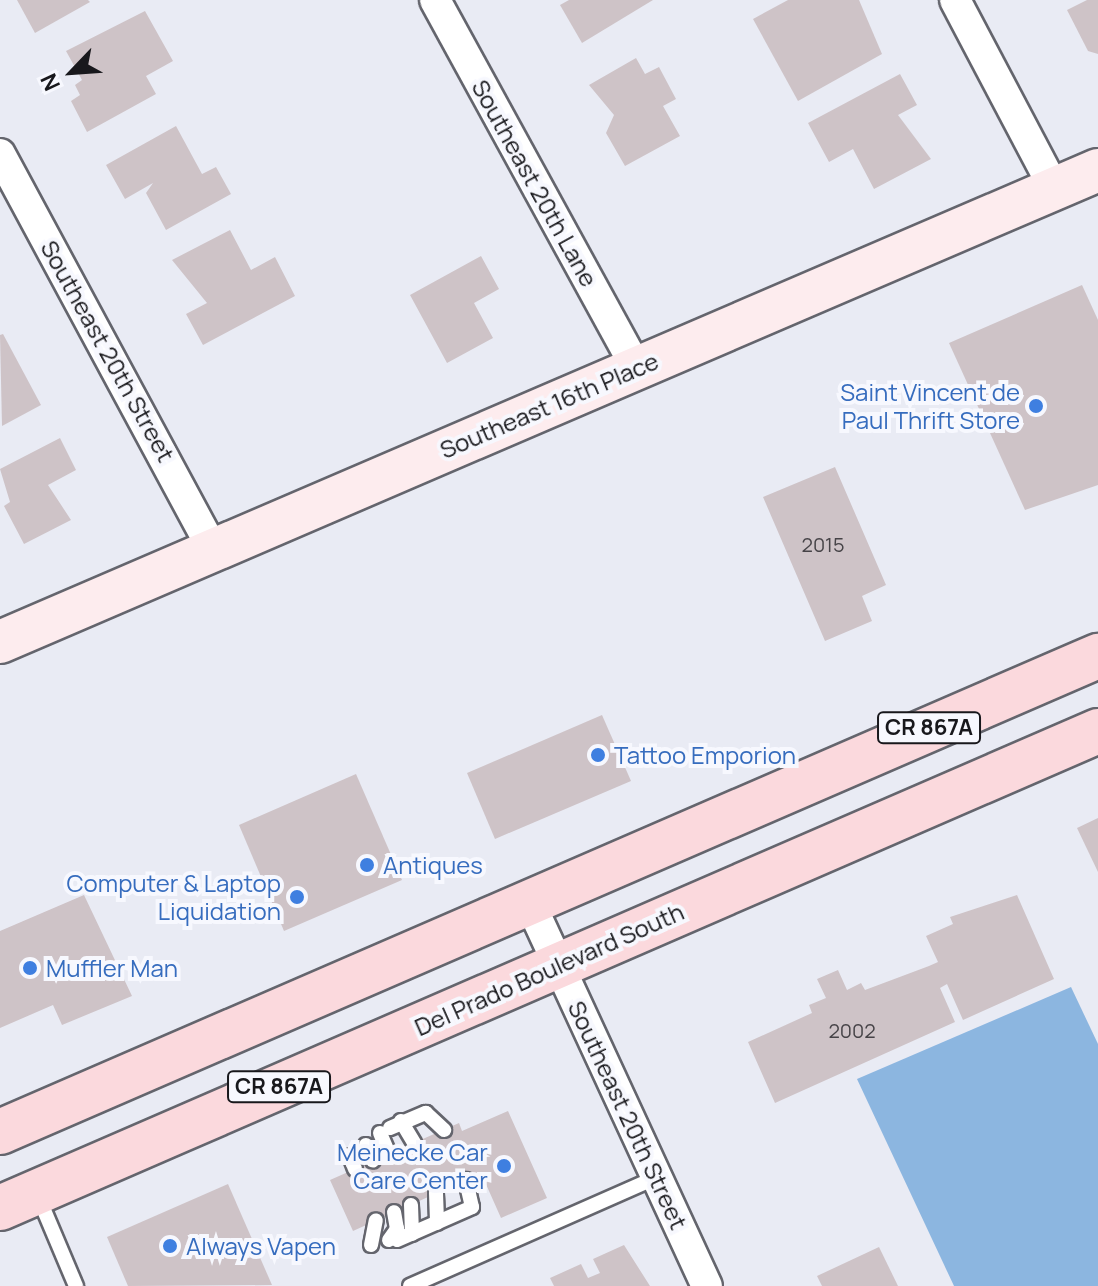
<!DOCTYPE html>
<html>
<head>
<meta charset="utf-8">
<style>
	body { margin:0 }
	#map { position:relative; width:1098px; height:1286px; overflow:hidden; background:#e9ebf4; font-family:Manrope,sans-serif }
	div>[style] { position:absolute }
	.water>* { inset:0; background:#8cb6e0 }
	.building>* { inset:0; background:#cec3c7 }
	.roads { filter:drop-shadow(2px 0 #64656d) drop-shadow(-2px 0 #64656d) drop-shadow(0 2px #64656d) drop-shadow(0 -2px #64656d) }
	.lane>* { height:14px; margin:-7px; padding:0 7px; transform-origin:7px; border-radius:7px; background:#fff }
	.street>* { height:30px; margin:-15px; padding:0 15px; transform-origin:15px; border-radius:15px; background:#fff }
	.secondary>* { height:42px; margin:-21px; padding:0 21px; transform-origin:21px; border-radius:21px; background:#fdecee }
	.primary>* { height:44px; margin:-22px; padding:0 22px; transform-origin:22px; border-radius:22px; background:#fbd9dd }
	.dots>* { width:22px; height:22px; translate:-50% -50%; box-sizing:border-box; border:4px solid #f7f8fe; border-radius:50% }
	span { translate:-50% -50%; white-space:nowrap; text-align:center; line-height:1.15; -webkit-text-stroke:8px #f7f8fe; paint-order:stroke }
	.number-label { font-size:20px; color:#464347 }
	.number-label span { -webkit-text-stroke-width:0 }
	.shield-label span { padding:2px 6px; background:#f7f8fe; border:2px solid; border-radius:6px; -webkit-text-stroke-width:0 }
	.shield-label { font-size:22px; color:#18181c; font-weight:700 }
	.street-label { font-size:24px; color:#18181c }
	.shop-label { font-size:24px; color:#366cbe }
	.right { translate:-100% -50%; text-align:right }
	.left { translate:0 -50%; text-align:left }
	.north { position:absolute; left:32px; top:32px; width:80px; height:80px; -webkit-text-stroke:6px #f7f8fe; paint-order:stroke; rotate:245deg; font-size:22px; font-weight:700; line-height:32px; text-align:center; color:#18181c }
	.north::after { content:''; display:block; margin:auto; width:28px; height:36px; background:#18181c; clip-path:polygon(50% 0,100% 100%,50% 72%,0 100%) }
</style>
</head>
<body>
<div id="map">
	<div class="water">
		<i style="clip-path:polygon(1071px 987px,1098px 1044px,1098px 1286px,954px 1286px,857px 1079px)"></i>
	</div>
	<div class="building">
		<i style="clip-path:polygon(17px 0,88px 0,90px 2px,35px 33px)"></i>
		<i style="clip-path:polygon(569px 0,653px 0,582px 43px,560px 5px)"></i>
		<i style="clip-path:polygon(788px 0,859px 0,882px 54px,798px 101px,753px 19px)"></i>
		<i style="clip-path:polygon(1087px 0,1098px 0,1098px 54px,1088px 51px,1067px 10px)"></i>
		<i style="clip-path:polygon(145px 11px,173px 61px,146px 76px,156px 94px,87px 132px,71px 101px,80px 95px,75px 85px,82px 80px,66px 51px)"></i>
		<i style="clip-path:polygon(636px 58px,645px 74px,659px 67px,676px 99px,663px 106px,680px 136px,625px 166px,606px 133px,614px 115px,589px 85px)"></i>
		<i style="clip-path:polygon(900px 74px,917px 105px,898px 115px,931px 159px,874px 189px,853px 149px,829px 162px,808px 123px)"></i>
		<i style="clip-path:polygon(176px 126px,202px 174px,216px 167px,231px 194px,166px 230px,146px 193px,153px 183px,125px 199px,106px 165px)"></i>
		<i style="clip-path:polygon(230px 230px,251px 270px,275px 257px,295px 296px,203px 345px,186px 314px,207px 303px,172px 260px)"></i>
		<i style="clip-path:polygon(481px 256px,499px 289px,474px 303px,493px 338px,447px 363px,410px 295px)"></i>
		<i style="clip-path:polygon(1082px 285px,1098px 320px,1098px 485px,1025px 510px,949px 343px)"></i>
		<i style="clip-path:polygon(3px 334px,41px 405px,2px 426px,0 335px)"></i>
		<i style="clip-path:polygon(60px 438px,76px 470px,48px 485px,71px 520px,24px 544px,4px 506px,10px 502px,0 469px)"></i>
		<i style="clip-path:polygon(835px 467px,886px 585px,862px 596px,872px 621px,825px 641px,763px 497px)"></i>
		<i style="clip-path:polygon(602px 715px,631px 781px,495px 839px,467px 773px)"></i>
		<i style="clip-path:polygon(356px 774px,402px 880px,284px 931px,239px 825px)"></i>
		<i style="clip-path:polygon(1098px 818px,1098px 872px,1077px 828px)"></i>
		<i style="clip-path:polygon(84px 895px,132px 996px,62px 1025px,53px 1005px,0 1028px,0 931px)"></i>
		<i style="clip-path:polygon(1017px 895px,1054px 979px,963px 1020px,947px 984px,940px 988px,955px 1022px,775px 1103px,748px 1042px,812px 1013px,809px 1005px,826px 998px,817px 979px,838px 970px,847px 990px,861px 983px,865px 990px,929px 966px,938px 962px,926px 936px,953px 924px,950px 917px)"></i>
		<i style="clip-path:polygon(508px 1111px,547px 1198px,501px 1218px,481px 1173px,353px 1231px,330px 1180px,459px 1123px,462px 1131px)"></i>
		<i style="clip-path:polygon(228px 1184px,272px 1285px,128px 1286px,107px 1237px)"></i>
		<i style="clip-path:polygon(624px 1245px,650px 1286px,554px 1286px,550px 1278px,581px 1264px,588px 1278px,600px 1273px,593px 1259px)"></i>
		<i style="clip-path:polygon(879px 1247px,898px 1286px,822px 1286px,817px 1276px)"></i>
	</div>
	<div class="roads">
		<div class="lane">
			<i style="left:401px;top:1121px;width:26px;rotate:59deg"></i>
			<i style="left:390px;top:1128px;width:39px;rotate:-23deg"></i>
			<i style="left:426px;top:1113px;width:25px;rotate:43deg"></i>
			<i style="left:380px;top:1133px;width:23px;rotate:67deg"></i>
			<i style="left:366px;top:1145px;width:17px;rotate:66deg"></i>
			<i style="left:350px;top:1156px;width:14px;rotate:69deg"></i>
			<i style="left:436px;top:1193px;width:30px;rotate:88deg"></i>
			<i style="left:38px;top:1196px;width:98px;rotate:67.1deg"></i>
			<i style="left:411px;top:1205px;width:29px;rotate:88deg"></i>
			<i style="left:389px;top:1240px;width:14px;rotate:-54deg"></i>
			<i style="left:397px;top:1229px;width:17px;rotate:-100deg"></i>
			<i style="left:397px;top:1240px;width:82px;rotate:-23.7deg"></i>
			<i style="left:472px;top:1207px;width:28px;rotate:-103deg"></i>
			<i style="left:371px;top:1245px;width:25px;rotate:-79deg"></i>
			<i style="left:410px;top:1286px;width:270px;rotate:-23.8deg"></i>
		</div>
		<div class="street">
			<i style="left:435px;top:0;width:418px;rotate:61.3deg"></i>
			<i style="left:955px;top:0;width:215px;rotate:62.2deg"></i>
			<i style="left:0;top:154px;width:450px;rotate:61.7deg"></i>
			<i style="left:529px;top:901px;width:424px;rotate:65.2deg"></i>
		</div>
		<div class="secondary">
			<i style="left:0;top:642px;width:1195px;rotate:-23.26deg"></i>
		</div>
		<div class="primary">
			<i style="left:0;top:1132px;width:1197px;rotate:-23.44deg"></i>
			<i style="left:0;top:1208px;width:1197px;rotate:-23.48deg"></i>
		</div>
	</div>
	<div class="dots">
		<i style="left:1036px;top:406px;background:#3f7fe0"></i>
		<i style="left:598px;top:755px;background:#3f7fe0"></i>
		<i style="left:367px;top:865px;background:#3f7fe0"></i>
		<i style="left:297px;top:897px;background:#3f7fe0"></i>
		<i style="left:30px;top:968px;background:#3f7fe0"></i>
		<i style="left:504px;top:1166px;background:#3f7fe0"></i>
		<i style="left:170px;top:1246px;background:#3f7fe0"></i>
	</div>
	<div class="number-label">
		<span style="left:823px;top:544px">2015</span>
		<span style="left:852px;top:1030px">2002</span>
	</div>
	<div class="shield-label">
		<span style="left:929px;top:728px">CR 867A</span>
		<span style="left:279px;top:1087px">CR 867A</span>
	</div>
	<div class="street-label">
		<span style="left:535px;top:183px;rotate:61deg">Southeast 20th Lane</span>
		<span style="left:108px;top:351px;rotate:61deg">Southeast 20th Street</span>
		<span style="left:549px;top:405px;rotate:-23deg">Southeast 16th Place</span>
		<span style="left:549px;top:969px;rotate:-24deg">Del Prado Boulevard South</span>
		<span style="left:628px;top:1115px;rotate:65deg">Southeast 20th Street</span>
	</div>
	<div class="shop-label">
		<span class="right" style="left:1020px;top:406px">Saint Vincent de<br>Paul Thrift Store</span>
		<span class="left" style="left:614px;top:755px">Tattoo Emporion</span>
		<span class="left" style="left:383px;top:865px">Antiques</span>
		<span class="right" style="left:281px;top:897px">Computer &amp; Laptop<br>Liquidation</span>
		<span class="left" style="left:46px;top:968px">Muffler Man</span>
		<span class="right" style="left:488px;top:1166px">Meinecke Car<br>Care Center</span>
		<span class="left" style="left:186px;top:1246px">Always Vapen</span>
	</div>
	<div class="north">N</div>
</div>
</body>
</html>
